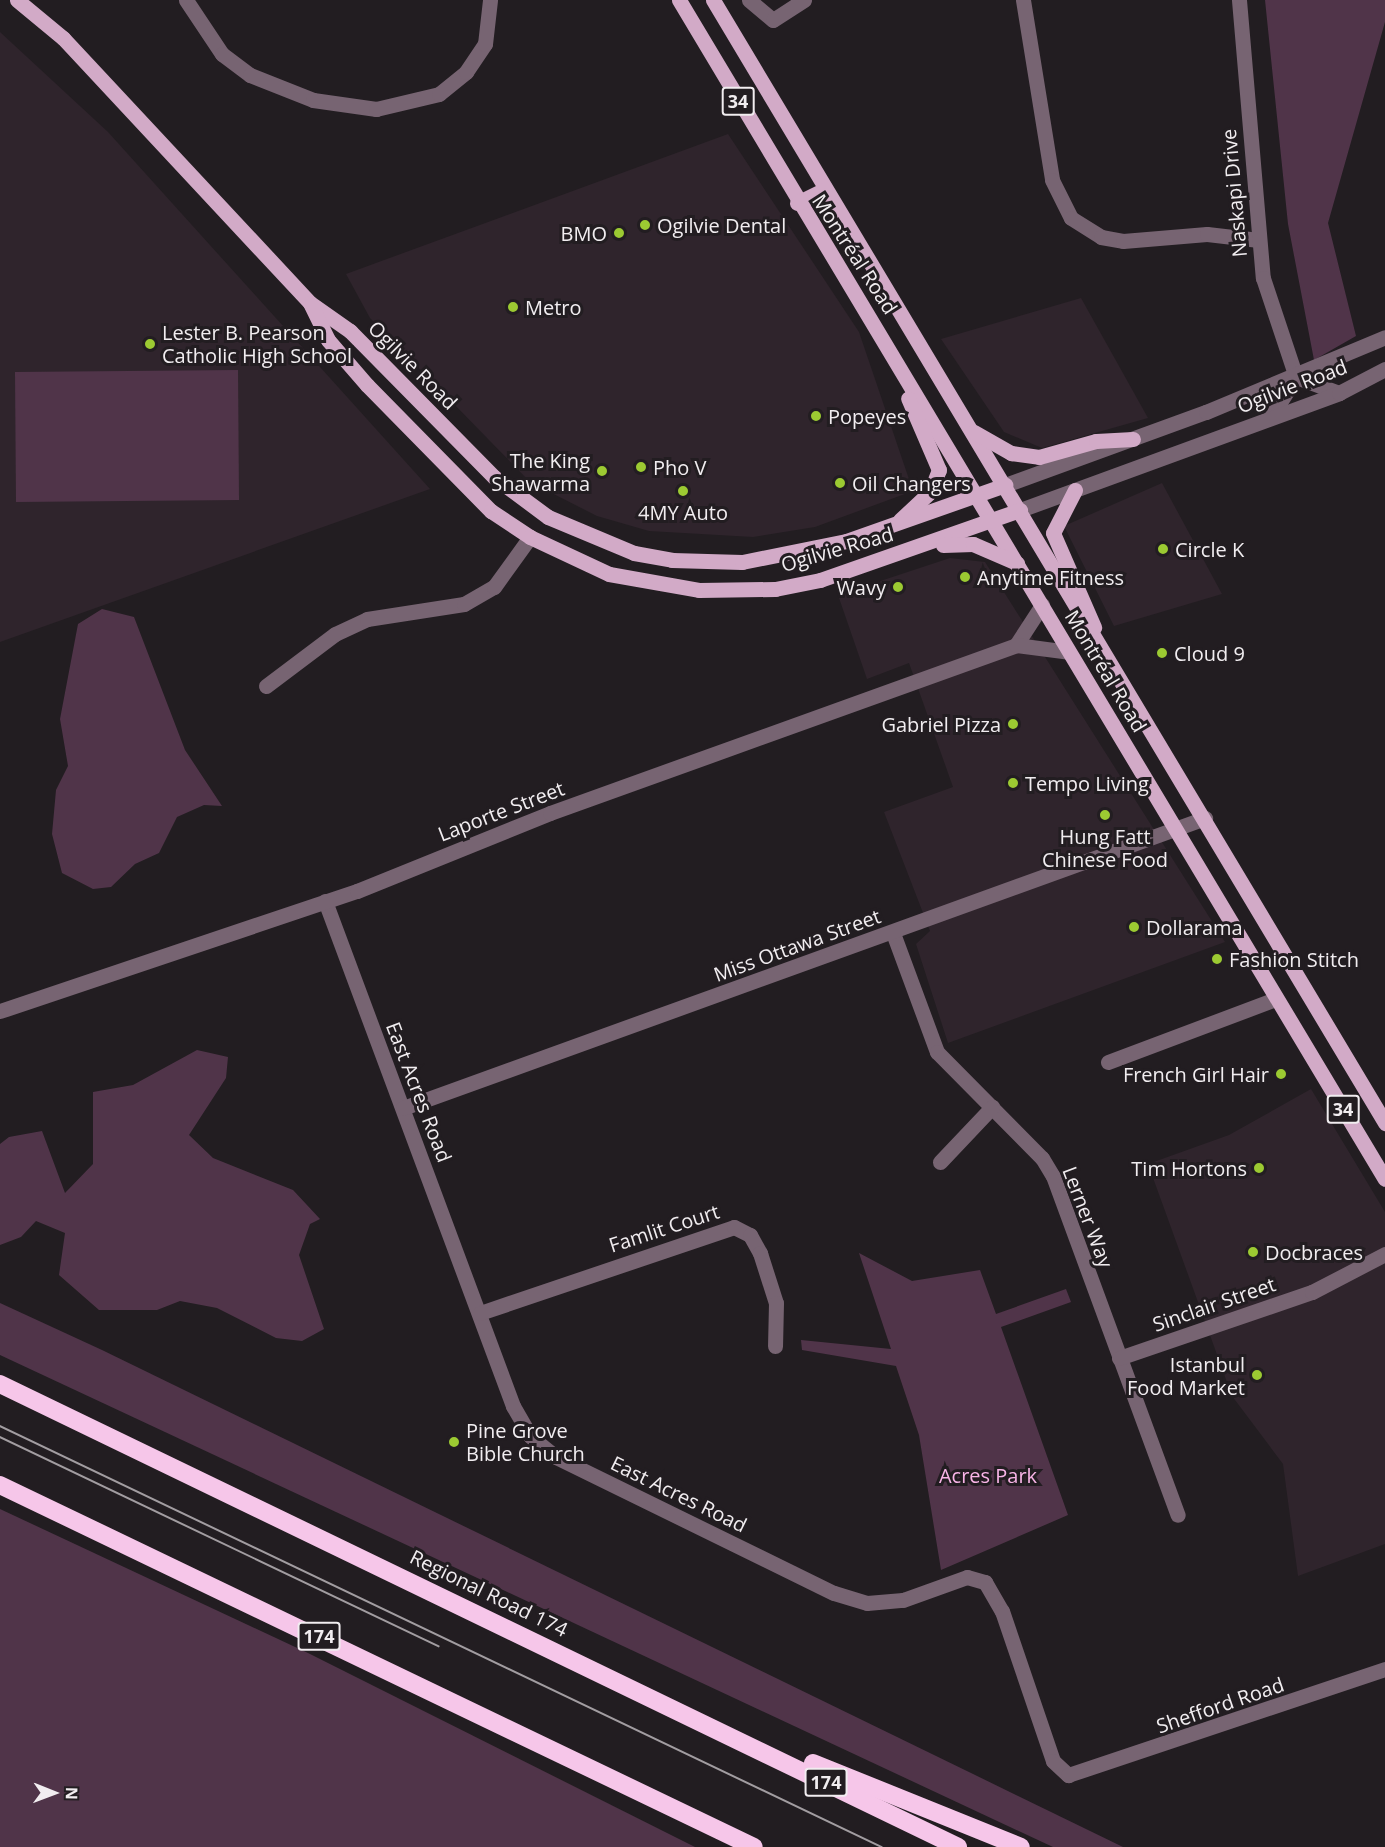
<!DOCTYPE html>
<html>
<head>
<meta charset="utf-8">
<style>
	body { margin:0 }
	#map { position:relative; width:1385px; height:1847px; overflow:hidden; background:#221d21; font-family:"Open Sans",sans-serif }
	div>[style] { position:absolute }
	.built>* { inset:0; background:#2f242c }
	.green>* { inset:0; background:#503449 }
	.minor>* { height:15px; margin:-7.5px; padding:0 7.5px; transform-origin:7.5px; border-radius:7.5px; background:#776472 }
	.major>* { height:15px; margin:-7.5px; padding:0 7.5px; transform-origin:7.5px; border-radius:7.5px; background:#d2aac7 }
	.highway>* { height:18px; margin:-9px; padding:0 9px; transform-origin:9px; border-radius:9px; background:#f6c6e9 }
	.tram>* { height:1.5px; margin:-0.75px; padding:0 0.75px; transform-origin:0.75px; border-radius:0.75px; background:#a29da1 }
	.dots>* { width:16px; height:16px; translate:-50% -50%; box-sizing:border-box; border:3px solid #221d21; border-radius:50% }
	span { translate:-50% -50%; white-space:nowrap; text-align:center; line-height:1.15; -webkit-text-stroke:6px #221d21; paint-order:stroke }
	.shield-label span { padding:2px 4px; background:#221d21; border:2px solid; border-radius:4px; -webkit-text-stroke-width:0 }
	.shield-label { font-size:18px; color:#f1edf0; font-weight:700 }
	.street-label { font-size:20px; color:#f1edf0 }
	.poi-label { font-size:20px; color:#f1edf0 }
	.left { translate:0 -50%; text-align:left }
	.right { translate:-100% -50%; text-align:right }
	.park-label { font-size:20px; color:#f8b4e7 }
	.north { position:absolute; left:24px; top:1763px; width:60px; height:60px; -webkit-text-stroke:4px #221d21; paint-order:stroke; rotate:91deg; font-size:16px; font-weight:700; line-height:24px; text-align:center; color:#f1edf0 }
	.north::after { content:''; display:block; margin:auto; width:21px; height:27px; background:#f1edf0; clip-path:polygon(50% 0,100% 100%,50% 72%,0 100%) }
</style>
</head>
<body>
<div id="map">
	<div class="built">
		<i style="clip-path:polygon(0 32px,108px 132px,430px 489px,0 642px)"></i>
		<i style="clip-path:polygon(728px 134px,859px 332px,913px 491px,815px 527px,753px 537px,649px 531px,597px 516px,530px 482px,370px 318px,346px 274px)"></i>
		<i style="clip-path:polygon(1081px 298px,1148px 418px,1042px 448px,1004px 432px,941px 339px)"></i>
		<i style="clip-path:polygon(1162px 483px,1222px 594px,1114px 626px,1064px 526px)"></i>
		<i style="clip-path:polygon(950px 558px,985px 562px,1225px 942px,948px 1043px,916px 944px,930px 931px,884px 812px,953px 787px,909px 663px,867px 679px,838px 595px)"></i>
		<i style="clip-path:polygon(1311px 1089px,1385px 1212px,1385px 1544px,1298px 1576px,1283px 1464px,1232px 1396px,1148px 1164px,1229px 1135px)"></i>
	</div>
	<div class="green">
		<i style="clip-path:polygon(1265px 0,1385px 0,1385px 22px,1328px 223px,1356px 336px,1314px 360px,1288px 224px)"></i>
		<i style="clip-path:polygon(238px 370px,239px 500px,16px 502px,15px 372px)"></i>
		<i style="clip-path:polygon(102px 609px,134px 617px,185px 750px,222px 806px,204px 805px,177px 817px,159px 853px,135px 864px,111px 887px,93px 889px,62px 873px,52px 834px,56px 790px,68px 766px,60px 719px,78px 624px)"></i>
		<i style="clip-path:polygon(197px 1050px,228px 1057px,226px 1078px,189px 1135px,213px 1158px,293px 1190px,320px 1219px,310px 1224px,299px 1255px,324px 1329px,302px 1341px,276px 1338px,217px 1308px,180px 1301px,157px 1310px,99px 1310px,59px 1275px,65px 1233px,36px 1221px,21px 1237px,0 1245px,0 1144px,9px 1137px,42px 1131px,65px 1193px,93px 1164px,93px 1092px,133px 1085px)"></i>
		<i style="clip-path:polygon(859px 1253px,912px 1281px,980px 1270px,996px 1314px,1066px 1289px,1071px 1302px,1001px 1327px,1068px 1515px,941px 1570px,919px 1435px,896px 1366px,802px 1350px,801px 1340px,891px 1349px)"></i>
		<i style="clip-path:polygon(0 1303px,102px 1350px,1123px 1847px,1053px 1847px,0 1355px)"></i>
		<i style="clip-path:polygon(0 1509px,308px 1653px,695px 1847px,0 1847px)"></i>
	</div>
	<div class="minor">
		<i style="left:186px;top:0;width:65px;rotate:56.3deg"></i>
		<i style="left:222px;top:54px;width:35px;rotate:37deg"></i>
		<i style="left:250px;top:75px;width:68px;rotate:21.6deg"></i>
		<i style="left:313px;top:100px;width:64px;rotate:8.1deg"></i>
		<i style="left:376px;top:109px;width:65px;rotate:-13.4deg"></i>
		<i style="left:439px;top:94px;width:35px;rotate:-39deg"></i>
		<i style="left:466px;top:72px;width:34px;rotate:-56deg"></i>
		<i style="left:485px;top:44px;width:44px;rotate:-83.5deg"></i>
		<i style="left:749px;top:0;width:31px;rotate:40deg"></i>
		<i style="left:773px;top:20px;width:37px;rotate:-33deg"></i>
		<i style="left:1023px;top:0;width:182px;rotate:80.8deg"></i>
		<i style="left:1052px;top:180px;width:42px;rotate:63.4deg"></i>
		<i style="left:1071px;top:218px;width:36px;rotate:32deg"></i>
		<i style="left:1101px;top:237px;width:22px;rotate:10deg"></i>
		<i style="left:1123px;top:241px;width:84px;rotate:-4.8deg"></i>
		<i style="left:1207px;top:234px;width:52px;rotate:6.6deg"></i>
		<i style="left:1239px;top:0;width:279px;rotate:85.1deg"></i>
		<i style="left:1263px;top:278px;width:104px;rotate:71.6deg"></i>
		<i style="left:1296px;top:377px;width:46px;rotate:20.4deg"></i>
		<i style="left:1270px;top:418px;width:49px;rotate:-57.6deg"></i>
		<i style="left:1005px;top:485px;width:214px;rotate:-20deg"></i>
		<i style="left:1206px;top:412px;width:194px;rotate:-22.7deg"></i>
		<i style="left:1020px;top:510px;width:340px;rotate:-20.1deg"></i>
		<i style="left:1339px;top:393px;width:52px;rotate:-27.6deg"></i>
		<i style="left:1016px;top:645px;width:48px;rotate:-57deg"></i>
		<i style="left:266px;top:686px;width:86px;rotate:-37deg"></i>
		<i style="left:335px;top:634px;width:35px;rotate:-25deg"></i>
		<i style="left:367px;top:619px;width:98px;rotate:-8.8deg"></i>
		<i style="left:464px;top:604px;width:34px;rotate:-30deg"></i>
		<i style="left:494px;top:587px;width:62px;rotate:-54.2deg"></i>
		<i style="left:325px;top:901px;width:539px;rotate:69.58deg"></i>
		<i style="left:513px;top:1406px;width:34px;rotate:60deg"></i>
		<i style="left:530px;top:1436px;width:33px;rotate:39deg"></i>
		<i style="left:556px;top:1457px;width:309px;rotate:26.1deg"></i>
		<i style="left:834px;top:1593px;width:34px;rotate:17deg"></i>
		<i style="left:867px;top:1603px;width:36px;rotate:-5deg"></i>
		<i style="left:903px;top:1600px;width:68px;rotate:-19.8deg"></i>
		<i style="left:967px;top:1577px;width:19px;rotate:16deg"></i>
		<i style="left:985px;top:1582px;width:34px;rotate:60deg"></i>
		<i style="left:1002px;top:1611px;width:158px;rotate:71.2deg"></i>
		<i style="left:1053px;top:1761px;width:21px;rotate:43deg"></i>
		<i style="left:1068px;top:1775px;width:334px;rotate:-18.5deg"></i>
		<i style="left:893px;top:933px;width:127px;rotate:69.7deg"></i>
		<i style="left:937px;top:1052px;width:149px;rotate:45.3deg"></i>
		<i style="left:1042px;top:1158px;width:21px;rotate:59deg"></i>
		<i style="left:1053px;top:1176px;width:361px;rotate:69.8deg"></i>
		<i style="left:0;top:1011px;width:377px;rotate:-18.6deg"></i>
		<i style="left:357px;top:891px;width:208px;rotate:-22deg"></i>
		<i style="left:550px;top:813px;width:495px;rotate:-19.8deg"></i>
		<i style="left:1016px;top:645px;width:53px;rotate:7.5deg"></i>
		<i style="left:1108px;top:1062px;width:179px;rotate:-20.6deg"></i>
		<i style="left:403px;top:1108px;width:853px;rotate:-19.88deg"></i>
		<i style="left:940px;top:1162px;width:76px;rotate:-46.6deg"></i>
		<i style="left:480px;top:1313px;width:268px;rotate:-18.7deg"></i>
		<i style="left:734px;top:1227px;width:18px;rotate:27deg"></i>
		<i style="left:750px;top:1235px;width:21px;rotate:61deg"></i>
		<i style="left:760px;top:1253px;width:52px;rotate:72.3deg"></i>
		<i style="left:776px;top:1303px;width:43px;rotate:91.3deg"></i>
		<i style="left:1119px;top:1358px;width:204px;rotate:-18.9deg"></i>
		<i style="left:1312px;top:1292px;width:82px;rotate:-27.5deg"></i>
	</div>
	<div class="major">
		<i style="left:17px;top:0;width:60px;rotate:39.6deg"></i>
		<i style="left:63px;top:38px;width:362px;rotate:47deg"></i>
		<i style="left:310px;top:303px;width:49px;rotate:35deg"></i>
		<i style="left:350px;top:331px;width:205px;rotate:45.4deg"></i>
		<i style="left:494px;top:477px;width:67px;rotate:36.5deg"></i>
		<i style="left:548px;top:517px;width:93px;rotate:22.7deg"></i>
		<i style="left:634px;top:553px;width:39px;rotate:10deg"></i>
		<i style="left:672px;top:560px;width:70px;rotate:1.6deg"></i>
		<i style="left:742px;top:562px;width:106px;rotate:-11.4deg"></i>
		<i style="left:846px;top:541px;width:169px;rotate:-19.4deg"></i>
		<i style="left:679px;top:0;width:1374px;rotate:59.09deg"></i>
		<i style="left:713px;top:0;width:1309px;rotate:59.1deg"></i>
		<i style="left:797px;top:203px;width:30px;rotate:-26deg"></i>
		<i style="left:311px;top:305px;width:39px;rotate:64deg"></i>
		<i style="left:328px;top:340px;width:60px;rotate:49.1deg"></i>
		<i style="left:367px;top:385px;width:177px;rotate:45.5deg"></i>
		<i style="left:491px;top:511px;width:47px;rotate:33.7deg"></i>
		<i style="left:530px;top:537px;width:87px;rotate:25.1deg"></i>
		<i style="left:609px;top:574px;width:91px;rotate:10.1deg"></i>
		<i style="left:699px;top:590px;width:76px;rotate:-0.8deg"></i>
		<i style="left:775px;top:589px;width:46px;rotate:-11.3deg"></i>
		<i style="left:820px;top:580px;width:212px;rotate:-19.3deg"></i>
		<i style="left:974px;top:432px;width:43px;rotate:29.6deg"></i>
		<i style="left:1011px;top:453px;width:28px;rotate:8deg"></i>
		<i style="left:1039px;top:457px;width:59px;rotate:-15.7deg"></i>
		<i style="left:1096px;top:441px;width:37px;rotate:-3deg"></i>
		<i style="left:1075px;top:490px;width:48px;rotate:117.1deg"></i>
		<i style="left:1053px;top:533px;width:103px;rotate:66.4deg"></i>
		<i style="left:900px;top:520px;width:41px;rotate:-43deg"></i>
		<i style="left:930px;top:492px;width:24px;rotate:-68deg"></i>
		<i style="left:939px;top:470px;width:78px;rotate:-113.3deg"></i>
		<i style="left:943px;top:545px;width:30px;rotate:-2deg"></i>
		<i style="left:973px;top:544px;width:48px;rotate:23.4deg"></i>
	</div>
	<div class="highway">
		<i style="left:0;top:1384px;width:1064px;rotate:25.79deg"></i>
		<i style="left:0;top:1485px;width:836px;rotate:25.65deg"></i>
		<i style="left:813px;top:1763px;width:224px;rotate:22deg"></i>
	</div>
	<div class="tram">
		<i style="left:0;top:1426px;width:977px;rotate:25.52deg"></i>
		<i style="left:0;top:1437px;width:486px;rotate:25.5deg"></i>
	</div>
	<div class="dots">
		<i style="left:645px;top:225px;background:#9cca32"></i>
		<i style="left:619px;top:233px;background:#9cca32"></i>
		<i style="left:513px;top:307px;background:#9cca32"></i>
		<i style="left:150px;top:344px;background:#9cca32"></i>
		<i style="left:816px;top:416px;background:#9cca32"></i>
		<i style="left:641px;top:467px;background:#9cca32"></i>
		<i style="left:602px;top:471px;background:#9cca32"></i>
		<i style="left:840px;top:483px;background:#9cca32"></i>
		<i style="left:683px;top:491px;background:#9cca32"></i>
		<i style="left:1163px;top:549px;background:#9cca32"></i>
		<i style="left:965px;top:577px;background:#9cca32"></i>
		<i style="left:898px;top:587px;background:#9cca32"></i>
		<i style="left:1162px;top:653px;background:#9cca32"></i>
		<i style="left:1013px;top:724px;background:#9cca32"></i>
		<i style="left:1013px;top:783px;background:#9cca32"></i>
		<i style="left:1105px;top:815px;background:#9cca32"></i>
		<i style="left:1134px;top:927px;background:#9cca32"></i>
		<i style="left:1217px;top:959px;background:#9cca32"></i>
		<i style="left:1281px;top:1074px;background:#9cca32"></i>
		<i style="left:1259px;top:1168px;background:#9cca32"></i>
		<i style="left:1253px;top:1252px;background:#9cca32"></i>
		<i style="left:1257px;top:1375px;background:#9cca32"></i>
		<i style="left:454px;top:1442px;background:#9cca32"></i>
	</div>
	<div class="shield-label">
		<span style="left:738px;top:101px">34</span>
		<span style="left:1343px;top:1109px">34</span>
		<span style="left:319px;top:1636px">174</span>
		<span style="left:826px;top:1782px">174</span>
	</div>
	<div class="street-label">
		<span style="left:1234px;top:193px;rotate:-95deg">Naskapi Drive</span>
		<span style="left:855px;top:254px;rotate:57deg">Montréal Road</span>
		<span style="left:413px;top:365px;rotate:45deg">Ogilvie Road</span>
		<span style="left:1292px;top:386px;rotate:-21deg">Ogilvie Road</span>
		<span style="left:837px;top:549px;rotate:-16deg">Ogilvie Road</span>
		<span style="left:1106px;top:671px;rotate:59deg">Montréal Road</span>
		<span style="left:501px;top:811px;rotate:-21deg">Laporte Street</span>
		<span style="left:797px;top:945px;rotate:-20deg">Miss Ottawa Street</span>
		<span style="left:419px;top:1092px;rotate:69deg">East Acres Road</span>
		<span style="left:1088px;top:1217px;rotate:69deg">Lerner Way</span>
		<span style="left:664px;top:1228px;rotate:-18deg">Famlit Court</span>
		<span style="left:1214px;top:1304px;rotate:-19deg">Sinclair Street</span>
		<span style="left:679px;top:1494px;rotate:26deg">East Acres Road</span>
		<span style="left:489px;top:1593px;rotate:26deg">Regional Road 174</span>
		<span style="left:1220px;top:1705px;rotate:-19deg">Shefford Road</span>
	</div>
	<div class="poi-label">
		<span class="left" style="left:657px;top:225px">Ogilvie Dental</span>
		<span class="right" style="left:607px;top:233px">BMO</span>
		<span class="left" style="left:525px;top:307px">Metro</span>
		<span class="left" style="left:162px;top:344px">Lester B. Pearson<br>Catholic High School</span>
		<span class="left" style="left:828px;top:416px">Popeyes</span>
		<span class="right" style="left:590px;top:472px">The King<br>Shawarma</span>
		<span class="left" style="left:653px;top:467px">Pho V</span>
		<span class="left" style="left:852px;top:483px">Oil Changers</span>
		<span style="left:683px;top:512px">4MY Auto</span>
		<span class="left" style="left:1175px;top:549px">Circle K</span>
		<span class="left" style="left:977px;top:577px">Anytime Fitness</span>
		<span class="right" style="left:886px;top:587px">Wavy</span>
		<span class="left" style="left:1174px;top:653px">Cloud 9</span>
		<span class="right" style="left:1001px;top:724px">Gabriel Pizza</span>
		<span class="left" style="left:1025px;top:783px">Tempo Living</span>
		<span style="left:1105px;top:848px">Hung Fatt<br>Chinese Food</span>
		<span class="left" style="left:1146px;top:927px">Dollarama</span>
		<span class="left" style="left:1229px;top:959px">Fashion Stitch</span>
		<span class="right" style="left:1269px;top:1074px">French Girl Hair</span>
		<span class="right" style="left:1247px;top:1168px">Tim Hortons</span>
		<span class="left" style="left:1265px;top:1252px">Docbraces</span>
		<span class="right" style="left:1245px;top:1376px">Istanbul<br>Food Market</span>
		<span class="left" style="left:466px;top:1442px">Pine Grove<br>Bible Church</span>
	</div>
	<div class="park-label">
		<span style="left:988px;top:1475px">Acres Park</span>
	</div>
	<div class="north">N</div>
</div>
</body>
</html>
